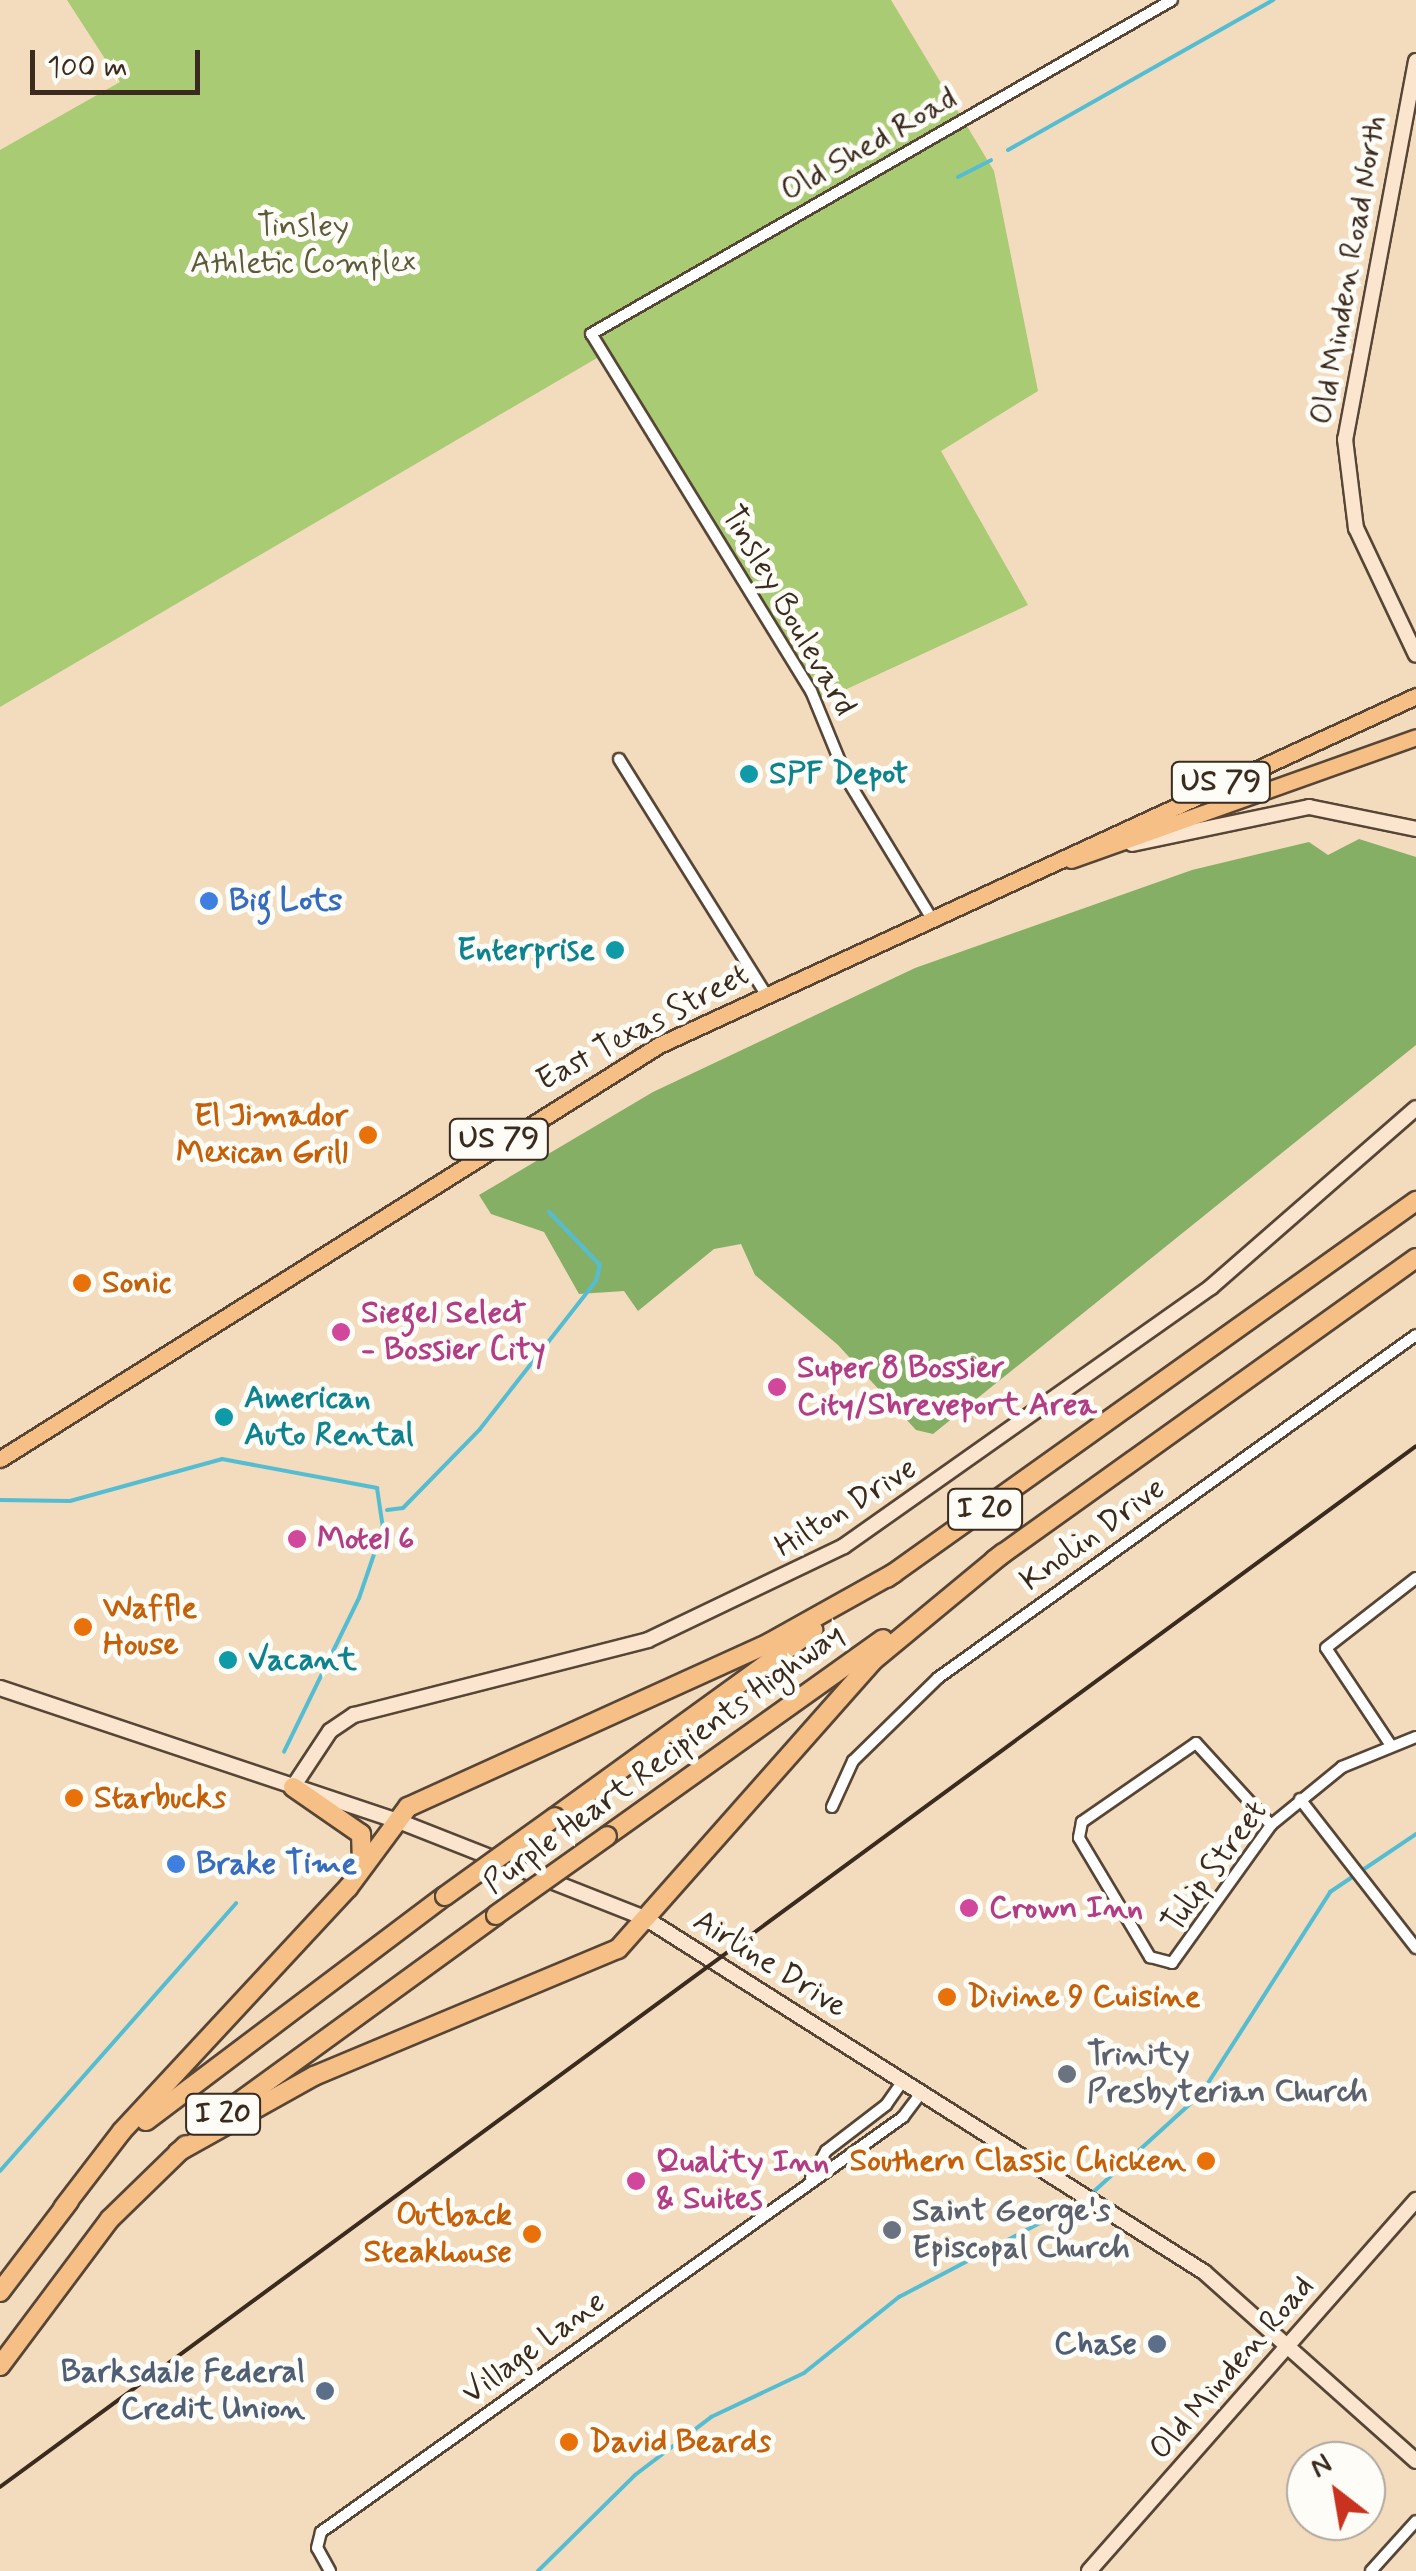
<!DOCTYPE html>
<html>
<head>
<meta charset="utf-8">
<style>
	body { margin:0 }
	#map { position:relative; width:1416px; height:2571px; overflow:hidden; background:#f3dbbd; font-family:Mynerve,sans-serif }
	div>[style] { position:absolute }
	.green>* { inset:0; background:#a8cb74 }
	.forest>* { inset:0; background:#86af66 }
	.stream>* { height:4px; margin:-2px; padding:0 2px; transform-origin:2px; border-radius:2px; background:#55bdd2 }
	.roads { filter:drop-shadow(2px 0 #574536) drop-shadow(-2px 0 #574536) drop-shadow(0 2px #574536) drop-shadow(0 -2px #574536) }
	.street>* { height:10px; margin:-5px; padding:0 5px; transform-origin:5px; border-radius:5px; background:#fff }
	.secondary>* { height:14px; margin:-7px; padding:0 7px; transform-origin:7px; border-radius:7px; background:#fbe5cf }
	.primary>* { height:15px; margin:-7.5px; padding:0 7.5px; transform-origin:7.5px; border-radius:7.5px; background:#f5bf86 }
	.highway>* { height:18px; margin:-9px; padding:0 9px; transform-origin:9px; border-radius:9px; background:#f5bf86 }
	.rail>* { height:4px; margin:-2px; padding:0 2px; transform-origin:2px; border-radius:2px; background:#3b2a1e }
	.bridges { filter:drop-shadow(2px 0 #574536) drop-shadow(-2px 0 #574536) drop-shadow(0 2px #574536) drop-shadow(0 -2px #574536) }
	.highway-bridge>* { height:18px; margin:-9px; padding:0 9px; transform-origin:9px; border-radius:9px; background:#f5bf86 }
	.dots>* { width:28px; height:28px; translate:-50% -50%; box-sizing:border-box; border:5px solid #fdfcf7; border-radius:50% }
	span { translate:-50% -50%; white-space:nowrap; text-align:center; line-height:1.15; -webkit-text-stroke:10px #fdfcf7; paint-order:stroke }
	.shield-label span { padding:2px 8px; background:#fdfcf7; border:2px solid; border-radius:8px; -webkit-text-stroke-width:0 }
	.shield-label { font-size:30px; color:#3b2a1e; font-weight:700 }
	.street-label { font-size:32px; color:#3b2a1e }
	.park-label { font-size:32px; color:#5c5a38 }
	.culture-label { font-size:32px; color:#0d838f; font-weight:700 }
	.left { translate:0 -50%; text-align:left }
	.right { translate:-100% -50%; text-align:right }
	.shop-label { font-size:32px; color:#366cbe; font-weight:700 }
	.food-label { font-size:32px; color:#c56008; font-weight:700 }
	.hotel-label { font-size:32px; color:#b23c85; font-weight:700 }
	.worship-label { font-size:32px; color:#5b616d; font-weight:700 }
	.service-label { font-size:32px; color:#4e5e75; font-weight:700 }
	.north { position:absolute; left:1286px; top:2441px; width:100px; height:100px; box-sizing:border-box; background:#fdfcf7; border:2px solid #afa8a0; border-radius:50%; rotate:329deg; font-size:28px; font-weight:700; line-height:40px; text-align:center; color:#3b2a1e }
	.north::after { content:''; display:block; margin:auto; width:35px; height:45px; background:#c8321e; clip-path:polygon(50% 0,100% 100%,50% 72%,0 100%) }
	.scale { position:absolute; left:30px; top:50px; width:170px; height:45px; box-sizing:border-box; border:5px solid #3b2a1e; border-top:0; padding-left:12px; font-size:30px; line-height:35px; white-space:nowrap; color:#3b2a1e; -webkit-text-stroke:8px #fdfcf7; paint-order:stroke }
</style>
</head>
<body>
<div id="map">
	<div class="green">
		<i style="clip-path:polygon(67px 0,891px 0,994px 171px,1038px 391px,941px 451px,1028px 605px,823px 700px,609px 351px,0 707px,0 150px,120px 82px)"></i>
	</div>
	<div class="forest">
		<i style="clip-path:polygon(1359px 839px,1416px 857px,1416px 1045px,933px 1434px,916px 1430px,838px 1345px,755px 1275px,741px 1244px,714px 1249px,638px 1311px,624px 1291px,579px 1294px,544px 1232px,491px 1214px,479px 1195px,653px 1092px,915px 968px,1192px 870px,1309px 842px,1328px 855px)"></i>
	</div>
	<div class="stream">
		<i style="left:1008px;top:150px;width:305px;rotate:-29.5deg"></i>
		<i style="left:958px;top:177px;width:37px;rotate:-27deg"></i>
		<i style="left:0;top:1500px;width:70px;rotate:0.8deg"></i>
		<i style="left:70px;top:1501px;width:158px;rotate:-15.4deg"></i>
		<i style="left:222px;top:1459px;width:158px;rotate:10.6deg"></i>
		<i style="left:377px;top:1488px;width:40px;rotate:81.5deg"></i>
		<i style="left:383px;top:1528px;width:74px;rotate:108.9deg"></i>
		<i style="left:359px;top:1598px;width:171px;rotate:116deg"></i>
		<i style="left:387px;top:1510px;width:16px;rotate:-7deg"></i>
		<i style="left:403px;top:1508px;width:110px;rotate:-45.7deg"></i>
		<i style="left:480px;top:1429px;width:188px;rotate:-51.9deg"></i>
		<i style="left:596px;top:1281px;width:16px;rotate:-76deg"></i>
		<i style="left:600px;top:1265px;width:74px;rotate:-133.9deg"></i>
		<i style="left:0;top:2171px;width:357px;rotate:-48.6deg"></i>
		<i style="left:1090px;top:2195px;width:150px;rotate:-42.3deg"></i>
		<i style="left:1201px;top:2094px;width:240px;rotate:-57.4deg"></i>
		<i style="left:1330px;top:1892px;width:104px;rotate:-34deg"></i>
		<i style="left:538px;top:2571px;width:136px;rotate:-44.7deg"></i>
		<i style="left:635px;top:2475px;width:96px;rotate:-37.3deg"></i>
		<i style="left:711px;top:2417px;width:103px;rotate:-25.3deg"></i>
		<i style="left:804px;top:2373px;width:122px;rotate:-38.7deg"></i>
		<i style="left:899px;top:2297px;width:207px;rotate:-27.7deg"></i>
	</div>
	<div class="roads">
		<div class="street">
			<i style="left:619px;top:759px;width:276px;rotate:58deg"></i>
			<i style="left:932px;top:919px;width:162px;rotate:-121.3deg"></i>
			<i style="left:848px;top:781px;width:97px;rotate:-112.3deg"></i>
			<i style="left:811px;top:691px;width:419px;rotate:-121.6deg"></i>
			<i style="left:591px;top:334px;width:670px;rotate:-29.89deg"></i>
			<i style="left:1390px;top:1744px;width:115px;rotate:-123.7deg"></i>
			<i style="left:1326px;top:1648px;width:114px;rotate:-37.9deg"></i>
			<i style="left:1300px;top:1799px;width:189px;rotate:52.1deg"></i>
			<i style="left:832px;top:1807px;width:51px;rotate:-65.5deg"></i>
			<i style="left:853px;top:1761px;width:119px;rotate:-44.3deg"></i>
			<i style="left:938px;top:1678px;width:588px;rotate:-35.66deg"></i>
			<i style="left:1271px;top:1825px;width:111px;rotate:-132.4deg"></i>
			<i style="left:1196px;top:1743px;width:139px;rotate:145.3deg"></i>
			<i style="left:1082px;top:1822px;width:16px;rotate:101deg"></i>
			<i style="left:1079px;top:1838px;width:139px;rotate:59.2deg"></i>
			<i style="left:1150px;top:1957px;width:23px;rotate:15deg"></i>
			<i style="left:1172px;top:1963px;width:170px;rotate:-54.3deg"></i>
			<i style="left:1271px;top:1825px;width:92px;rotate:-39.2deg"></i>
			<i style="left:1342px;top:1767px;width:80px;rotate:-22.1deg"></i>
			<i style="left:811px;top:2178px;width:31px;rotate:-61deg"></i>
			<i style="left:826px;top:2151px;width:76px;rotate:-37.5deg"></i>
			<i style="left:886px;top:2105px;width:29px;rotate:-55deg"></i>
			<i style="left:330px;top:2571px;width:26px;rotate:-119deg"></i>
			<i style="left:317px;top:2548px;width:16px;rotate:-76deg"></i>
			<i style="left:321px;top:2532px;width:715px;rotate:-35.49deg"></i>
			<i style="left:903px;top:2117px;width:30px;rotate:-53deg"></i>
			<i style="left:1371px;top:2571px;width:67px;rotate:-48deg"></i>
		</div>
		<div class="secondary">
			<i style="left:1416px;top:61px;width:385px;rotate:100.6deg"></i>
			<i style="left:1345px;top:439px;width:90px;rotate:83deg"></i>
			<i style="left:1356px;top:528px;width:140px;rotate:64.7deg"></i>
			<i style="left:1132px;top:844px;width:181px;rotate:-11.8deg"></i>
			<i style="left:1309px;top:807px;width:109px;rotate:11.6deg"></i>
			<i style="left:0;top:1688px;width:423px;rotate:18.5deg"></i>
			<i style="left:401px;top:1822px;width:262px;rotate:21.5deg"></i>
			<i style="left:645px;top:1918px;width:662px;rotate:32.35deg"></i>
			<i style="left:1204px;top:2272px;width:284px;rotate:41.7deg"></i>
			<i style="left:293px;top:1787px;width:67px;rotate:-56.5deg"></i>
			<i style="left:330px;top:1731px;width:29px;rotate:-34deg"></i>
			<i style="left:354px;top:1715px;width:303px;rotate:-14.3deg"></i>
			<i style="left:648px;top:1640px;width:217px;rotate:-25.6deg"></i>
			<i style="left:844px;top:1546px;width:449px;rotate:-35.2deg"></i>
			<i style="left:1211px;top:1287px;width:272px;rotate:-41.1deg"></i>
			<i style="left:1089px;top:2571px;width:495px;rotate:-48.6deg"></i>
		</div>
		<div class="primary">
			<i style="left:1071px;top:860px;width:366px;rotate:-19.6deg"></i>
			<i style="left:0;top:1459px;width:778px;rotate:-32.14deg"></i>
			<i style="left:659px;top:1045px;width:834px;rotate:-24.75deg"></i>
		</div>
		<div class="highway">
			<i style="left:994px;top:1560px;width:519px;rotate:-35.59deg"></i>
			<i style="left:887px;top:1578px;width:650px;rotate:-35.48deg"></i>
			<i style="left:293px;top:1787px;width:83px;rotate:34.7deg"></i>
			<i style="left:361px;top:1834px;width:34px;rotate:88deg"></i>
			<i style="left:555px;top:1817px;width:319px;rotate:-35.9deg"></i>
			<i style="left:607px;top:1836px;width:339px;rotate:-35.5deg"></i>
			<i style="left:217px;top:2118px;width:345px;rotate:-36deg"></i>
			<i style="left:146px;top:2121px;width:374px;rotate:-37deg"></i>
			<i style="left:178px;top:2152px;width:156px;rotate:-29.2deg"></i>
			<i style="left:314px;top:2076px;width:329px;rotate:-22.7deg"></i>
			<i style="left:618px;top:1949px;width:387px;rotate:-48.5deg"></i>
			<i style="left:875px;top:1659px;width:166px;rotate:-39.6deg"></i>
			<i style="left:63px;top:2208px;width:97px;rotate:-52.5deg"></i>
			<i style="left:122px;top:2131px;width:332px;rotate:-47.1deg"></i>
			<i style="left:348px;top:1888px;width:101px;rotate:-53.5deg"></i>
			<i style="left:408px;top:1807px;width:397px;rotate:-24.4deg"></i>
			<i style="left:769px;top:1643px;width:143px;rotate:-29.2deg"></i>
			<i style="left:0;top:2292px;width:114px;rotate:-52.8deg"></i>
			<i style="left:0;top:2366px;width:184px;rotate:-53.2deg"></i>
			<i style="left:110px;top:2219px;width:106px;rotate:-44.2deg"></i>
		</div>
	</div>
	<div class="rail">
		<i style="left:0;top:2487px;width:1757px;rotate:-36.32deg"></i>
	</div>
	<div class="bridges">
		<div class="highway-bridge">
			<i style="left:445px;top:1896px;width:135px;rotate:-35.7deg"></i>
			<i style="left:496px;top:1915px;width:136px;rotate:-35.4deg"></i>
		</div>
	</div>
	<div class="dots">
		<i style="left:749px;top:774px;background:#0f9aa8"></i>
		<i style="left:209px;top:901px;background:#3f7fe0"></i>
		<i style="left:615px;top:950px;background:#0f9aa8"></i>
		<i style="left:368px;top:1135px;background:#e8710a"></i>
		<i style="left:82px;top:1283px;background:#e8710a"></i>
		<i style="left:341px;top:1332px;background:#d1479c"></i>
		<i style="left:777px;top:1387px;background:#d1479c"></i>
		<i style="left:224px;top:1417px;background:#0f9aa8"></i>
		<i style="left:297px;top:1539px;background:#d1479c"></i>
		<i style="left:83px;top:1627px;background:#e8710a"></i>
		<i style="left:228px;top:1660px;background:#0f9aa8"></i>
		<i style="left:74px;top:1798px;background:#e8710a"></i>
		<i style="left:176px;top:1864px;background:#3f7fe0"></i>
		<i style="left:969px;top:1908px;background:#d1479c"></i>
		<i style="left:947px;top:1997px;background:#e8710a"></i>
		<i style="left:1067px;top:2074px;background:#6b7280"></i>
		<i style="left:1206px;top:2161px;background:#e8710a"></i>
		<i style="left:636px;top:2181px;background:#d1479c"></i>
		<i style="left:892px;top:2230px;background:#6b7280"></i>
		<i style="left:532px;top:2234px;background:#e8710a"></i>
		<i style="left:1157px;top:2344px;background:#5c6f8a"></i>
		<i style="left:325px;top:2391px;background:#5c6f8a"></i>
		<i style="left:569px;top:2442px;background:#e8710a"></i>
	</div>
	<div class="shield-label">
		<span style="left:1221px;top:782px">US 79</span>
		<span style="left:499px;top:1139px">US 79</span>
		<span style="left:985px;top:1509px">I 20</span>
		<span style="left:223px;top:2114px">I 20</span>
	</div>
	<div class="street-label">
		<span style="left:869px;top:145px;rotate:-30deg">Old Shed Road</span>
		<span style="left:1349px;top:270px;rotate:-80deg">Old Minden Road North</span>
		<span style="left:788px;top:611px;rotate:60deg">Tinsley Boulevard</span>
		<span style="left:643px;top:1028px;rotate:-28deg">East Texas Street</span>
		<span style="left:846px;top:1508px;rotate:-32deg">Hilton Drive</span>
		<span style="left:1093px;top:1535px;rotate:-36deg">Knolin Drive</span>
		<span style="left:664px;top:1759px;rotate:-36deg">Purple Heart Recipients Highway</span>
		<span style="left:1215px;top:1867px;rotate:-54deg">Tulip Street</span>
		<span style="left:770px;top:1964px;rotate:32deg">Airline Drive</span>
		<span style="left:534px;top:2348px;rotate:-36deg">Village Lane</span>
		<span style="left:1232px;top:2368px;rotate:-49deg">Old Minden Road</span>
	</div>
	<div class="park-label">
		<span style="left:303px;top:245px">Tinsley<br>Athletic Complex</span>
	</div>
	<div class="culture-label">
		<span class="left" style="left:769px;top:774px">SPF Depot</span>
		<span class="right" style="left:595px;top:950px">Enterprise</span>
		<span class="left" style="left:244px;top:1417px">American<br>Auto Rental</span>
		<span class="left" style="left:248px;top:1660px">Vacant</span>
	</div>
	<div class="shop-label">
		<span class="left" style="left:229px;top:901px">Big Lots</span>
		<span class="left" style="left:196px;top:1864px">Brake Time</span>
	</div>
	<div class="food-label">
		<span class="right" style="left:348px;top:1135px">El Jimador<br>Mexican Grill</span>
		<span class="left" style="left:102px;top:1283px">Sonic</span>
		<span class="left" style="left:103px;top:1627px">Waffle<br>House</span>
		<span class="left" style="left:94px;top:1798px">Starbucks</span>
		<span class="left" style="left:967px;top:1997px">Divine 9 Cuisine</span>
		<span class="right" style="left:1186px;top:2161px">Southern Classic Chicken</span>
		<span class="right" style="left:512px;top:2234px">Outback<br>Steakhouse</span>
		<span class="left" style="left:589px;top:2442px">David Beards</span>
	</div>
	<div class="hotel-label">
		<span class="left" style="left:361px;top:1332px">Siegel Select<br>- Bossier City</span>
		<span class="left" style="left:797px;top:1387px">Super 8 Bossier<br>City/Shreveport Area</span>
		<span class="left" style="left:317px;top:1539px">Motel 6</span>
		<span class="left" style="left:989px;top:1908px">Crown Inn</span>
		<span class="left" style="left:656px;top:2181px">Quality Inn<br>&amp; Suites</span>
	</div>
	<div class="worship-label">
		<span class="left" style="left:1087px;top:2074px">Trinity<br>Presbyterian Church</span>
		<span class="left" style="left:912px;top:2230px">Saint George's<br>Episcopal Church</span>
	</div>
	<div class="service-label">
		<span class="right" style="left:1137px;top:2344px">Chase</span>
		<span class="right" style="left:305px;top:2391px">Barksdale Federal<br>Credit Union</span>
	</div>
	<div class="north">N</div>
	<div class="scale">100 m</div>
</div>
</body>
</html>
